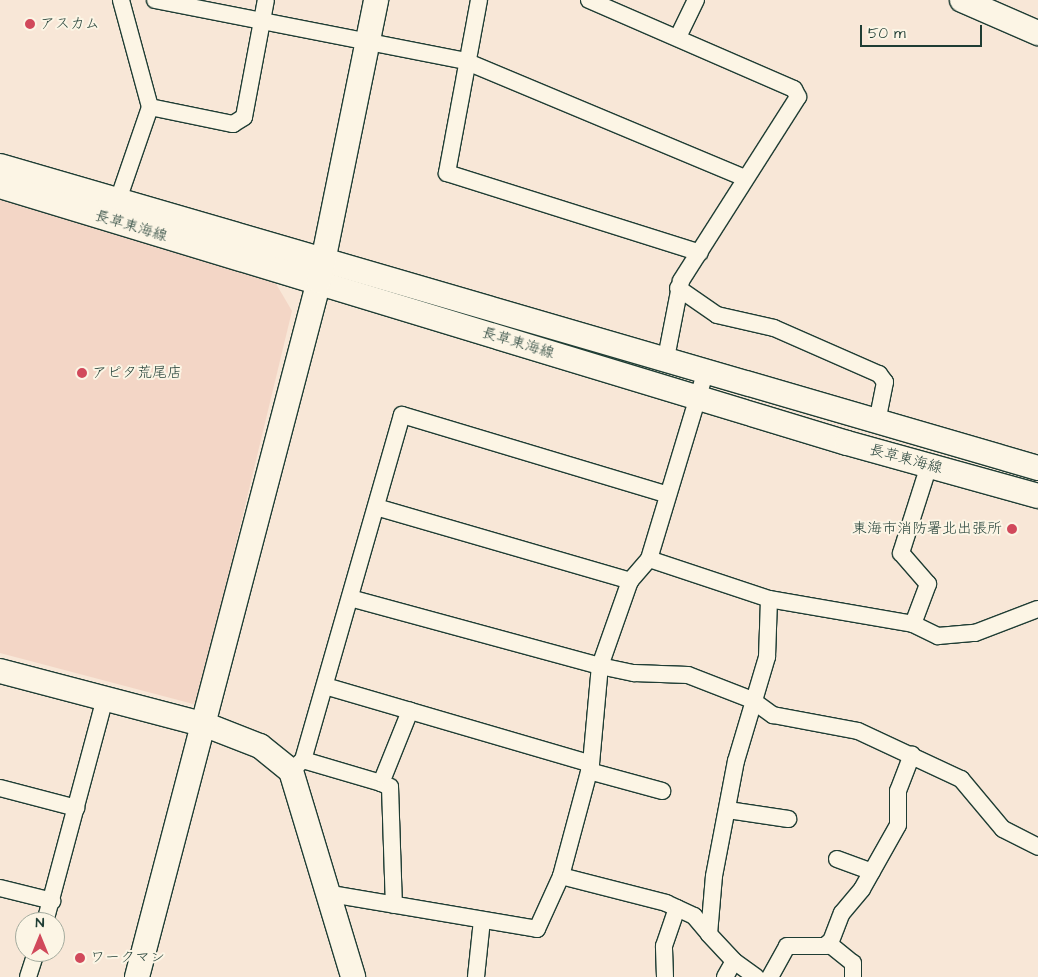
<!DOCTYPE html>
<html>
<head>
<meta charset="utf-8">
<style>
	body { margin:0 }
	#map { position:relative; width:1038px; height:977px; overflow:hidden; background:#f8e7d7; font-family:"Architects Daughter","Klee One",sans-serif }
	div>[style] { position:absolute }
	.built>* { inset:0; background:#f3d6c6 }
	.roads { filter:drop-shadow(1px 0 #1f3d34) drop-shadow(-1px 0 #1f3d34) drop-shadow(0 1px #1f3d34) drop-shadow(0 -1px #1f3d34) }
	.street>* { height:16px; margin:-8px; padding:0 8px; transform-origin:8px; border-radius:8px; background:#fcf5e5 }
	.secondary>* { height:24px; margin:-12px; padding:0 12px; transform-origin:12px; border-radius:12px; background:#fcf5e5 }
	.dots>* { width:14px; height:14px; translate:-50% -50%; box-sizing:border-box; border:2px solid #fcf5e5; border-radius:50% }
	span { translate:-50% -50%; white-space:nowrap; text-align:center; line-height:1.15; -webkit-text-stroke:4px #fcf5e5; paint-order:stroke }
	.poi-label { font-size:15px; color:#1f3d34 }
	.left { translate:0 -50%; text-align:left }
	.right { translate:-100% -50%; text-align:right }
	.street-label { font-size:15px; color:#1f3d34 }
	.north { position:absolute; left:15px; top:912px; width:50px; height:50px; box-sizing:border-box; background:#fcf5e5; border:1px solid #a4ab9e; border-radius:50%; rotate:0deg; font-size:14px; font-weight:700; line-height:20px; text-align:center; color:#1f3d34 }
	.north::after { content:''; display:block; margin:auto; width:18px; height:22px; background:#d1495b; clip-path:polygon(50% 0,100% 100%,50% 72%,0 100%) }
	.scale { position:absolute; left:860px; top:25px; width:122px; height:22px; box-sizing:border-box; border:2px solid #1f3d34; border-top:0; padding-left:6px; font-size:15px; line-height:18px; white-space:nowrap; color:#1f3d34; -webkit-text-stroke:4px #fcf5e5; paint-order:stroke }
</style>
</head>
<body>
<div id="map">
	<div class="built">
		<i style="clip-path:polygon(0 197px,275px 282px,292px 311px,197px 705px,0 653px)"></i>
	</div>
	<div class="roads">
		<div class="street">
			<i style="left:155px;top:0;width:316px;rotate:11.1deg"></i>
			<i style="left:465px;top:61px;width:303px;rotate:22.7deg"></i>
			<i style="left:479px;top:0;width:176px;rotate:100.5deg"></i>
			<i style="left:447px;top:173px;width:265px;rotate:17.5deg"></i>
			<i style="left:589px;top:0;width:223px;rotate:23.5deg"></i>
			<i style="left:794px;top:89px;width:9px;rotate:63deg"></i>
			<i style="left:798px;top:97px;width:218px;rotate:122.5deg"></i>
			<i style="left:681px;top:281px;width:78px;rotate:101deg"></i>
			<i style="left:678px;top:37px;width:41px;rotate:-64.1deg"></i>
			<i style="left:150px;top:107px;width:85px;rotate:11.6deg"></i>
			<i style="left:233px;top:124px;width:13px;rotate:-32deg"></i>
			<i style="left:244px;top:117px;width:119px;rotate:-79.4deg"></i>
			<i style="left:117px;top:203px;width:102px;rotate:-71deg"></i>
			<i style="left:150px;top:107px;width:111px;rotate:-105.2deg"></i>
			<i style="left:678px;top:288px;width:47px;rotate:34.7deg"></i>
			<i style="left:717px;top:315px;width:58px;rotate:12.8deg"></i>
			<i style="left:774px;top:328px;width:115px;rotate:23.7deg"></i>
			<i style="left:879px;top:374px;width:10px;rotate:53deg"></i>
			<i style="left:885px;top:382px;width:41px;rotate:101.3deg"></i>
			<i style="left:376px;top:507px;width:265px;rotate:16.2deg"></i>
			<i style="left:649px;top:559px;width:126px;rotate:18.4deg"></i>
			<i style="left:769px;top:599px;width:146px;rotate:9.8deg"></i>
			<i style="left:913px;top:624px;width:28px;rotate:26deg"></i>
			<i style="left:938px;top:636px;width:37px;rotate:-5deg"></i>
			<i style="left:975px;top:633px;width:67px;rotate:-20.9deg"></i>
			<i style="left:350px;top:598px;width:259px;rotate:15.2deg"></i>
			<i style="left:600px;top:666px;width:35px;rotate:12deg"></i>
			<i style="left:634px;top:673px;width:54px;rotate:2.1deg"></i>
			<i style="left:688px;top:675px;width:69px;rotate:21.3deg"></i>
			<i style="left:752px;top:700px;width:26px;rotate:36deg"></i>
			<i style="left:773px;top:715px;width:86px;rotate:10.7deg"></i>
			<i style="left:858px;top:731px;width:114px;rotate:25deg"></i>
			<i style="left:961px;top:779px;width:65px;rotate:50deg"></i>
			<i style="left:1003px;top:829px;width:39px;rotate:27deg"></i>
			<i style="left:913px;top:624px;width:43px;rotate:-69.4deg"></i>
			<i style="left:928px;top:584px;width:41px;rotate:-131.1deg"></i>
			<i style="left:901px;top:553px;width:92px;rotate:-72.3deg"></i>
			<i style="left:325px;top:686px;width:277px;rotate:16.3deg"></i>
			<i style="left:303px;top:760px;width:81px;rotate:16.4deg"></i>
			<i style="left:381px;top:783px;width:78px;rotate:-68.1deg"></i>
			<i style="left:291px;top:771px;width:16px;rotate:-43deg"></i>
			<i style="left:303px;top:760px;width:359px;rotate:-74deg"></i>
			<i style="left:402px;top:415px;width:276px;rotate:16.7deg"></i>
			<i style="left:589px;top:771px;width:76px;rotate:15.3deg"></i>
			<i style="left:381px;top:783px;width:10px;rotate:24deg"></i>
			<i style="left:390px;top:787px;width:118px;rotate:88.1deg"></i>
			<i style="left:0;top:788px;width:79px;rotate:14.7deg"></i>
			<i style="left:728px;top:810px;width:61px;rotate:8.5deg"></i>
			<i style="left:837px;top:859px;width:37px;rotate:20deg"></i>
			<i style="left:561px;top:876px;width:108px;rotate:14.4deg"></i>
			<i style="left:666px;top:903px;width:31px;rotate:25deg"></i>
			<i style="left:694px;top:916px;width:23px;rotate:50deg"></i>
			<i style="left:0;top:888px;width:54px;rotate:14deg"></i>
			<i style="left:331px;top:894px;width:209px;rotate:9.6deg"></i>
			<i style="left:537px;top:929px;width:58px;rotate:-65.6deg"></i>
			<i style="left:561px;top:876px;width:116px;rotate:-75deg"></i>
			<i style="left:591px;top:764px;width:98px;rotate:-84.8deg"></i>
			<i style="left:600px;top:666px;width:90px;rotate:-70.6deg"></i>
			<i style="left:630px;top:581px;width:29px;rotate:-49deg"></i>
			<i style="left:649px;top:559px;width:197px;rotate:-73.2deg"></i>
			<i style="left:45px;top:922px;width:232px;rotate:-75deg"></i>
			<i style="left:828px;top:943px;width:32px;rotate:39deg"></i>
			<i style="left:853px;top:963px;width:14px;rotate:90deg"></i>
			<i style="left:28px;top:977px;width:26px;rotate:-72deg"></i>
			<i style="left:476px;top:977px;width:57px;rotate:-84deg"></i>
			<i style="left:665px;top:977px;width:31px;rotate:-92deg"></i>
			<i style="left:664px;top:946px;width:40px;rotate:-71.1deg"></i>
			<i style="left:725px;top:977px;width:18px;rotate:-61deg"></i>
			<i style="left:756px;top:977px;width:27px;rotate:-144deg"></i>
			<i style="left:734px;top:961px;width:37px;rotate:-133deg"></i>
			<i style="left:709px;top:934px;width:58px;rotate:-85.1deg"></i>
			<i style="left:714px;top:876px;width:117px;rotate:-79.2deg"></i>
			<i style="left:736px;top:761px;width:109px;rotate:-73.4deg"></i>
			<i style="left:767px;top:657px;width:58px;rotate:-88deg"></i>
			<i style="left:770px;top:977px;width:35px;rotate:-61deg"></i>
			<i style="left:787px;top:946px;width:39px"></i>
			<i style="left:826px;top:946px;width:7px;rotate:-45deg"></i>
			<i style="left:831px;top:941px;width:30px;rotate:-69deg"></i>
			<i style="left:842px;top:913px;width:31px;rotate:-50deg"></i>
			<i style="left:862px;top:889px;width:73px;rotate:-60.6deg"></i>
			<i style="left:898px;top:825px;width:34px;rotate:-90deg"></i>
			<i style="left:898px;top:791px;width:39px;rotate:-69deg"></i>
		</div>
		<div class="secondary">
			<i style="left:962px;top:0;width:83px;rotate:23.5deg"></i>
			<i style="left:0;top:166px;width:1081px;rotate:16.22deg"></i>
			<i style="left:0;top:186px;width:885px;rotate:16.88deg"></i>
			<i style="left:847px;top:443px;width:198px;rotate:15.5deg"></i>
			<i style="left:0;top:671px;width:213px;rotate:14.7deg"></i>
			<i style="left:206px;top:725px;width:58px;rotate:21.3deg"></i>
			<i style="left:260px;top:746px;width:40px;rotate:39deg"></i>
			<i style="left:291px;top:771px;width:215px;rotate:73.2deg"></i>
			<i style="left:137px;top:977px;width:719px;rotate:-75.35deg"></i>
			<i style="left:319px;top:281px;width:287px;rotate:-78.5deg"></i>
		</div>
	</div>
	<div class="dots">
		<i style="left:30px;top:24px;background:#d1495b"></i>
		<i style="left:82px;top:373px;background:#d1495b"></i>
		<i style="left:1012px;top:529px;background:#d1495b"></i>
		<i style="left:80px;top:958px;background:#d1495b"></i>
	</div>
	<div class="poi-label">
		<span class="left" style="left:40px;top:24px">アスカム</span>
		<span class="left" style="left:92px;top:373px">アピタ荒尾店</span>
		<span class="right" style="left:1002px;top:529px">東海市消防署北出張所</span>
		<span class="left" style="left:90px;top:958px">ワークマン</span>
	</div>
	<div class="street-label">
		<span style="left:131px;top:226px;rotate:17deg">長草東海線</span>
		<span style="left:518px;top:343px;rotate:17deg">長草東海線</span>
		<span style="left:906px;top:459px;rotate:15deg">長草東海線</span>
	</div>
	<div class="north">N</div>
	<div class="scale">50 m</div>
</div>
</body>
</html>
